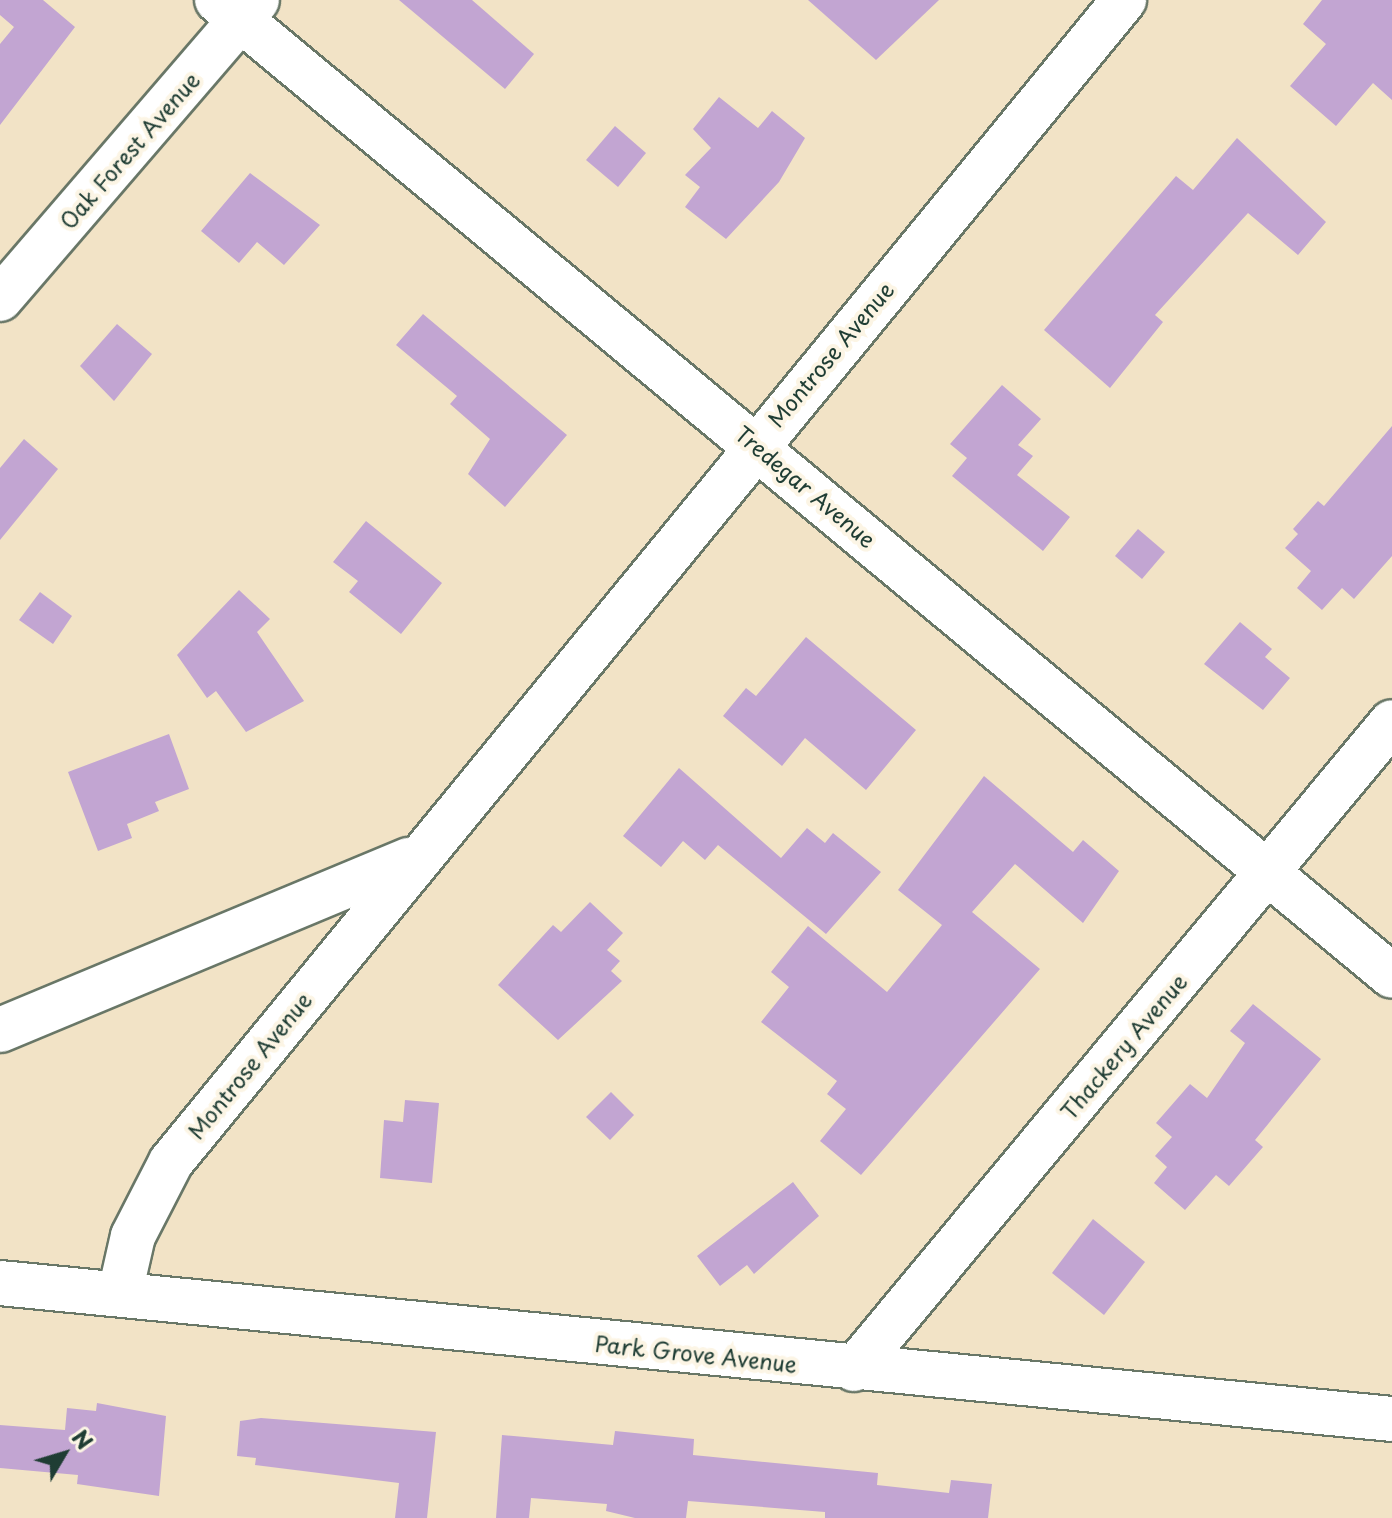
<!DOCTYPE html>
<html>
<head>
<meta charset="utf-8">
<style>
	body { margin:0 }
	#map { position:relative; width:1392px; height:1518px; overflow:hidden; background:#f2e3c6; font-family:"Playpen Sans",sans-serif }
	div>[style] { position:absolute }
	.building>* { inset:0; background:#c2a5d2 }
	.roads { filter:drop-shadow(2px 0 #697767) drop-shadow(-2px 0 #697767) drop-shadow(0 2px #697767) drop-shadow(0 -2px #697767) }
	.minor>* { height:44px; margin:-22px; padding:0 22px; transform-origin:22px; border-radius:22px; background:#fff }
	span { translate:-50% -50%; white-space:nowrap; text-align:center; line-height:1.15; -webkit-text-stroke:8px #fcf5e5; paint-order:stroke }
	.street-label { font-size:22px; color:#1f3d34 }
	.north { position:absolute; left:24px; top:1414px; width:80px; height:80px; -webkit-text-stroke:6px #fcf5e5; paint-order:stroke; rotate:52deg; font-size:22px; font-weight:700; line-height:32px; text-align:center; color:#1f3d34 }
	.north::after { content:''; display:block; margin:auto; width:28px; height:36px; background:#1f3d34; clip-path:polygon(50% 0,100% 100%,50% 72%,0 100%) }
</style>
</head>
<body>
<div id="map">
	<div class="building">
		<i style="clip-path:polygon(0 0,43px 0,75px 27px,0 125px,0 44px,14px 27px,0 15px)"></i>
		<i style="clip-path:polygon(399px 0,472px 0,534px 54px,505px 89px)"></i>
		<i style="clip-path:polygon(808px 0,939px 0,876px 60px)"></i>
		<i style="clip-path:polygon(1322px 0,1392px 0,1392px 100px,1373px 83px,1336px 126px,1290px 86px,1326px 44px,1303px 24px)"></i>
		<i style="clip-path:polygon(719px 97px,758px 128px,772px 111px,805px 138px,779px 182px,726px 239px,685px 207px,700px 187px,685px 175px,711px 148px,693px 129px)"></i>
		<i style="clip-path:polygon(615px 126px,646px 153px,618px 187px,586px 160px)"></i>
		<i style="clip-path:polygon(1237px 138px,1326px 222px,1298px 255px,1248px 213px,1155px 315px,1163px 322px,1110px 388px,1044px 330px,1176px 176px,1193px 190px)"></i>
		<i style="clip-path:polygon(250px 173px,320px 225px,284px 265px,257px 242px,239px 263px,201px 231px)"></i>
		<i style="clip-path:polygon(423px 314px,567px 435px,505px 507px,468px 474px,490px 439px,450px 404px,457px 396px,396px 345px)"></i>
		<i style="clip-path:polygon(117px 324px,152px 354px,114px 401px,80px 366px)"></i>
		<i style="clip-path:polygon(1002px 385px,1041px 419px,1018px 445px,1033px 456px,1017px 475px,1070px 517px,1043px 551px,952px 476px,967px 458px,950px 444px)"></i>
		<i style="clip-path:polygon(1392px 426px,1392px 556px,1354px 599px,1342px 588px,1322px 610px,1297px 588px,1311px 571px,1285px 548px,1298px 534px,1293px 529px,1318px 501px,1324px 506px)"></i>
		<i style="clip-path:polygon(24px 439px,58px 469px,0 540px,0 468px)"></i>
		<i style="clip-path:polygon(366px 521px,442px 583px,401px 634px,349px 592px,358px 581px,333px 562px)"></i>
		<i style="clip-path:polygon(1138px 529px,1165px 552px,1142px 579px,1115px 556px)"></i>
		<i style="clip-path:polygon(239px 590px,270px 619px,257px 632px,304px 701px,246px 732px,216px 691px,207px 698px,177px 655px)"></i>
		<i style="clip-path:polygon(40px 592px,72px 616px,53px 644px,19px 620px)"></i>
		<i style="clip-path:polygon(1240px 622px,1272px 649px,1265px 657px,1290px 678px,1263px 710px,1204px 664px)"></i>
		<i style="clip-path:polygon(806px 637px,916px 730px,866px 790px,805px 738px,782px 766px,723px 716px,746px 688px,756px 696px)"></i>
		<i style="clip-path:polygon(169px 734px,189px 789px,155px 802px,159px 811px,127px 824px,132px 838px,98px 851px,68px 772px)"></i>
		<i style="clip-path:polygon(679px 768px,781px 858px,807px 828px,825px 843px,833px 833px,881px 872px,826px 934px,718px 845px,705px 860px,683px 841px,661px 867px,623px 836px)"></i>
		<i style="clip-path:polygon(984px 776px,1073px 852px,1083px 840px,1119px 871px,1083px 923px,1015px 864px,972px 912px,1040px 969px,861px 1175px,820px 1141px,846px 1109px,827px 1094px,837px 1081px,761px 1022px,789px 987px,771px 972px,808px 926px,887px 992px,942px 925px,898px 890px)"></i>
		<i style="clip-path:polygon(590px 902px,623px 933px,607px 950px,620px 961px,611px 971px,622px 981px,558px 1040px,498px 985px,553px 925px,561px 932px)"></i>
		<i style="clip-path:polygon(1253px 1004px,1321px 1059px,1255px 1140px,1263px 1147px,1229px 1186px,1216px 1175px,1185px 1210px,1154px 1183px,1167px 1167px,1155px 1156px,1172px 1137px,1156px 1123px,1190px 1084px,1207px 1098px,1245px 1043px,1230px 1031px)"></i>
		<i style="clip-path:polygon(611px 1092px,634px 1115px,610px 1140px,586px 1117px)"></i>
		<i style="clip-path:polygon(405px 1100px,439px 1103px,432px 1183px,380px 1178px,384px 1120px,403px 1122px)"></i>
		<i style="clip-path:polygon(793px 1182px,819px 1216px,754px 1274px,747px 1265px,720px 1286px,697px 1256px)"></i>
		<i style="clip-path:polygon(1093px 1219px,1145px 1262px,1104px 1315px,1052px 1273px)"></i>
		<i style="clip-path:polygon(97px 1403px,166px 1416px,159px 1496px,77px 1484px,78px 1475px,0 1468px,0 1425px,65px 1430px,67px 1408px,96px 1411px)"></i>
		<i style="clip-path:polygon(261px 1418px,436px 1432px,427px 1518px,395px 1518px,399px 1483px,255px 1465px,256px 1458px,237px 1456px,240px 1421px)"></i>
		<i style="clip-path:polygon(615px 1431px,694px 1439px,693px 1455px,878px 1473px,877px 1485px,949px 1493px,951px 1480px,992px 1484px,988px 1518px,825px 1518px,825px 1512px,688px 1501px,686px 1518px,635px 1518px,606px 1511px,607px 1504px,531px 1498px,529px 1518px,496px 1518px,502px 1435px,613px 1445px)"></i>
	</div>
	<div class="roads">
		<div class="minor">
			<i style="left:217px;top:0;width:1527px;rotate:39.71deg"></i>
			<i style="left:0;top:299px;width:394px;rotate:-49.3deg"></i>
			<i style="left:0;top:1030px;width:443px;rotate:-22.6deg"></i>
			<i style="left:0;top:1283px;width:1399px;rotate:5.58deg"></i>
			<i style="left:120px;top:1293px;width:58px;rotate:-77.2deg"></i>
			<i style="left:133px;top:1236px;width:83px;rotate:-62.8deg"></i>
			<i style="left:171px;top:1162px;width:1503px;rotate:-50.64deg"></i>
			<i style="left:854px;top:1369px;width:841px;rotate:-50.26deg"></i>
		</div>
	</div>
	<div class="street-label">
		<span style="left:129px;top:150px;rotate:-49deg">Oak Forest Avenue</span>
		<span style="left:830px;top:354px;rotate:-50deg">Montrose Avenue</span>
		<span style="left:806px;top:486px;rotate:40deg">Tredegar Avenue</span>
		<span style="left:1123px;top:1046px;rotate:-50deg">Thackery Avenue</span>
		<span style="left:249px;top:1065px;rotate:-51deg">Montrose Avenue</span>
		<span style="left:696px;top:1353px;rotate:6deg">Park Grove Avenue</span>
	</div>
	<div class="north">N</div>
</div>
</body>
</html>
